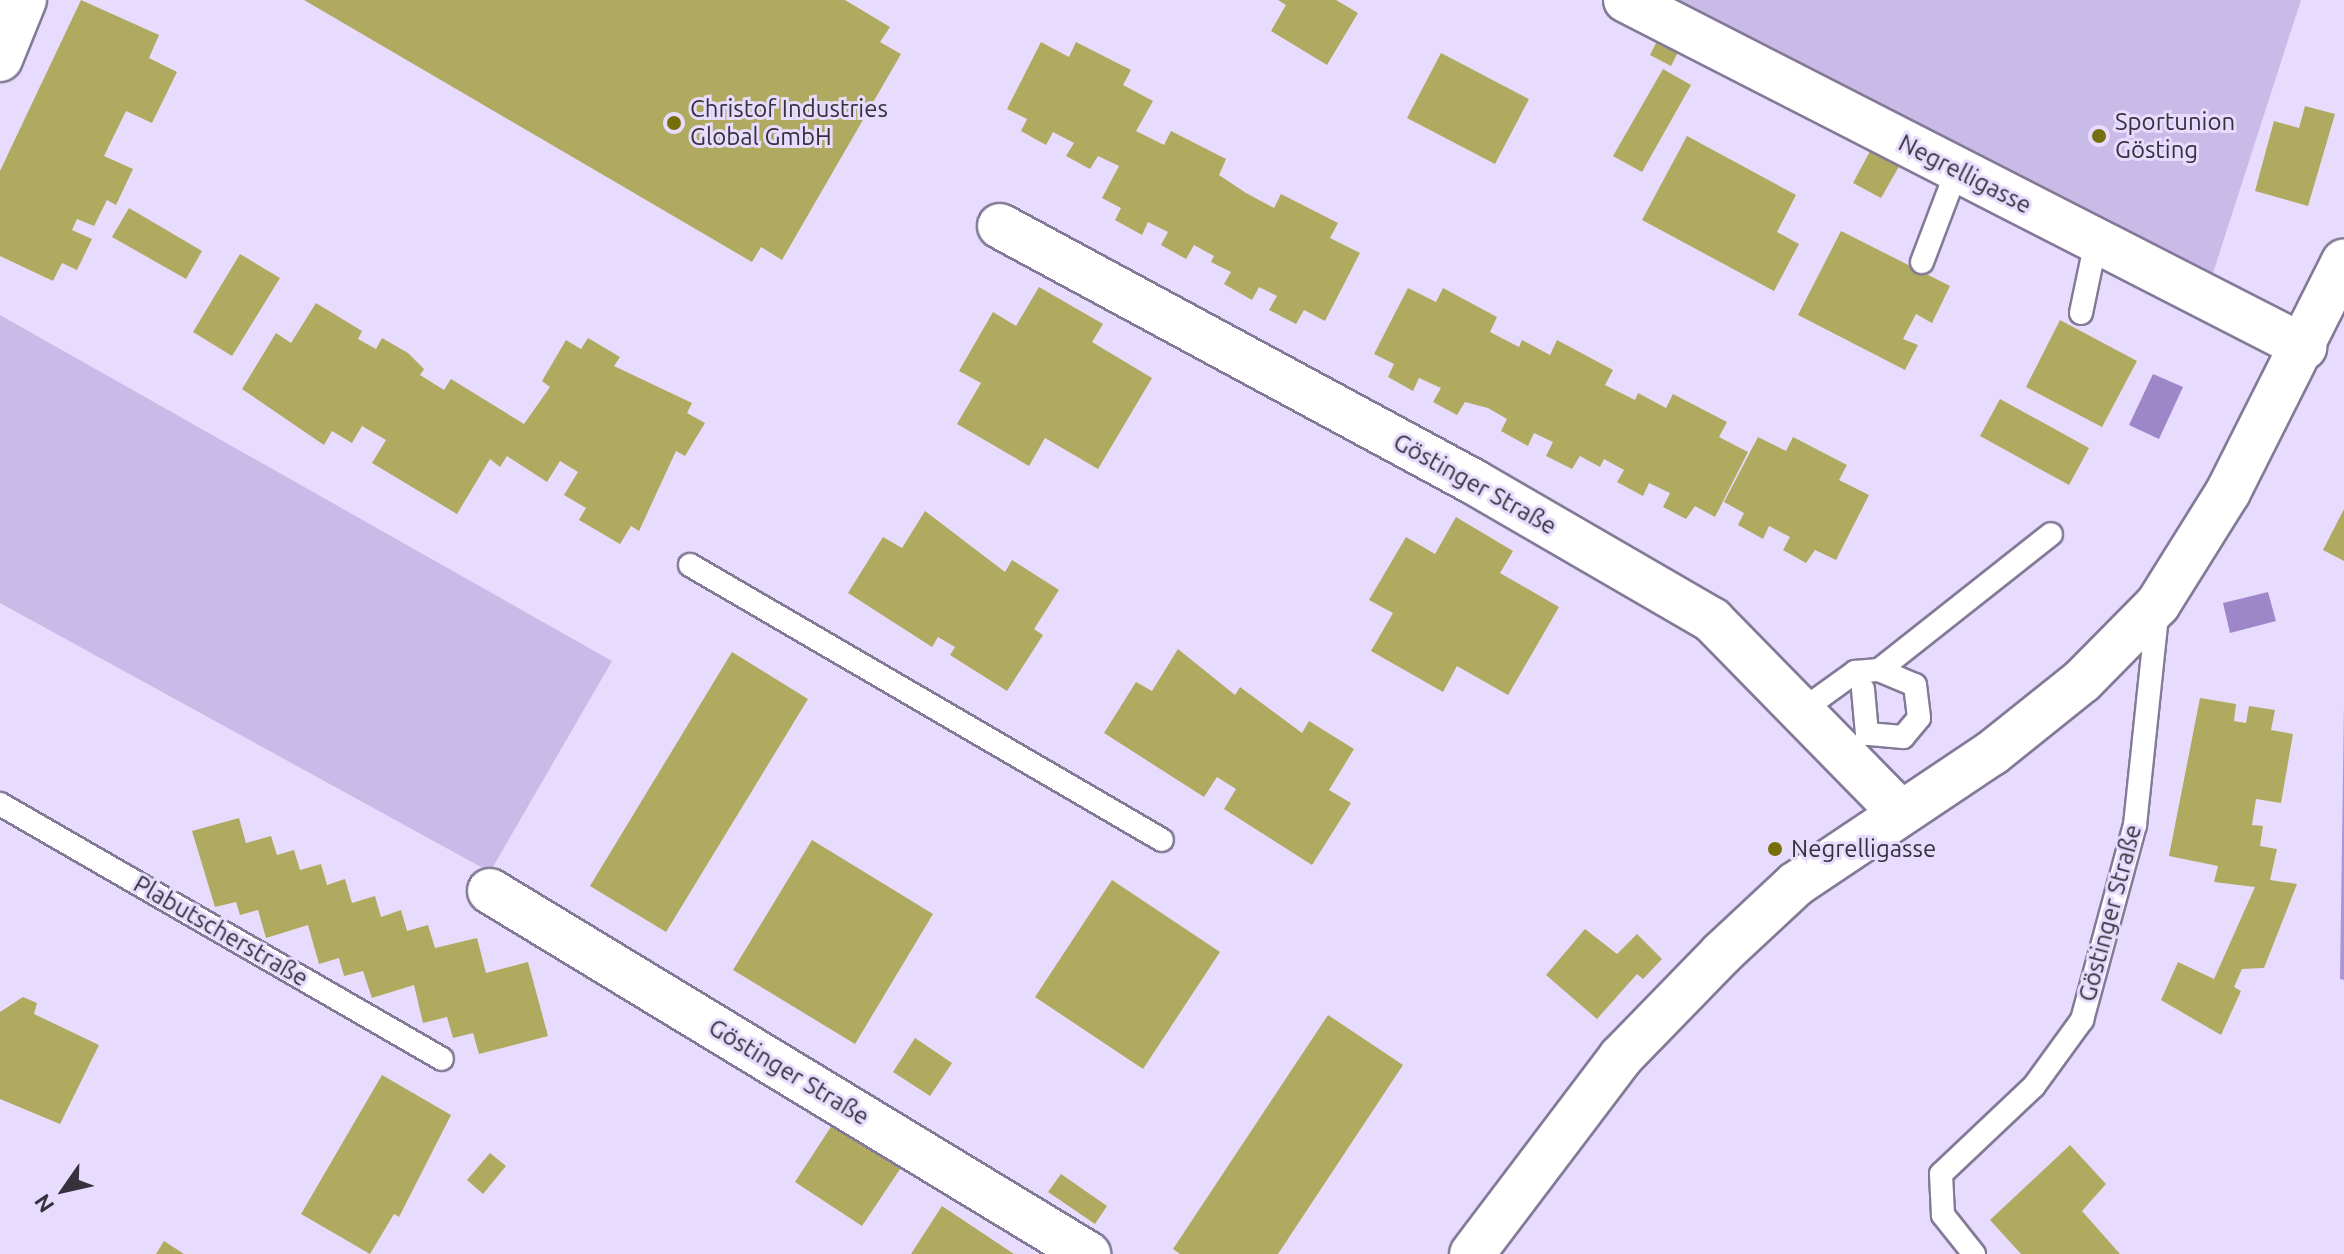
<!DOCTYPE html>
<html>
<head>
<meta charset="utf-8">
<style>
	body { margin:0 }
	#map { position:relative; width:2344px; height:1254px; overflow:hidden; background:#e7dcfd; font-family:Ubuntu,sans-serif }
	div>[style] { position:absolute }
	.green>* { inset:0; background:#cabae8 }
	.forest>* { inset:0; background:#ac95d6 }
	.water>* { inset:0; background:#9e87c8 }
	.building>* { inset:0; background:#b0aa60 }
	.roads { filter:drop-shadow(2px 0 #837a97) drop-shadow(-2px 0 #837a97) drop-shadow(0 2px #837a97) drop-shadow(0 -2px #837a97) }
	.service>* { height:22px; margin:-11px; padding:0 11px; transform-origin:11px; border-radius:11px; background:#fff }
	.minor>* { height:44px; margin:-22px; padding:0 22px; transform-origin:22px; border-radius:22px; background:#fff }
	.tertiary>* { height:44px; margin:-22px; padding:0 22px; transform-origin:22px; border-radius:22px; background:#fff }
	.dots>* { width:22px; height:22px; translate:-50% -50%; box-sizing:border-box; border:4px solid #e7dcfd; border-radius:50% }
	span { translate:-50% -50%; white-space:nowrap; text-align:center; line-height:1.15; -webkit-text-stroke:6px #e7dcfd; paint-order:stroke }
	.poi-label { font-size:24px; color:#35313d }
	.left { translate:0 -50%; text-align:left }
	.street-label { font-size:24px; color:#35313d }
	.north { position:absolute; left:24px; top:1150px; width:80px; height:80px; -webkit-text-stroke:6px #e7dcfd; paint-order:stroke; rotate:236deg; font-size:22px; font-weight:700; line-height:32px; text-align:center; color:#35313d }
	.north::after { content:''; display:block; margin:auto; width:28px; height:36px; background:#35313d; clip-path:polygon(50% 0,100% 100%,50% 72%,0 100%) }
</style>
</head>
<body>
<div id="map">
	<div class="green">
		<i style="clip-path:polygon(1670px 0,2301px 0,2213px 273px)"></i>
		<i style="clip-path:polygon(0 315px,612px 661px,490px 872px,0 603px)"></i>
	</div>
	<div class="forest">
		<i style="clip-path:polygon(2344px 705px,2344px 980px,2340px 979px)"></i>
	</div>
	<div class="water">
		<i style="clip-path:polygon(2153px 374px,2183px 387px,2159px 439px,2129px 425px)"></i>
		<i style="clip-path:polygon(2268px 592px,2276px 621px,2230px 633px,2223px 603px)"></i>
	</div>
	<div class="building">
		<i style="clip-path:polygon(81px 0,159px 35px,149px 58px,177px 72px,152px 123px,126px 111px,104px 156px,133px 169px,116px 205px,107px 200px,94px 226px,77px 219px,72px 230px,92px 239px,77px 270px,62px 263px,53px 281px,0 256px,0 171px)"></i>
		<i style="clip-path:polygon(304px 0,845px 0,890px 27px,880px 42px,901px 54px,782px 260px,761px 247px,752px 262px)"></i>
		<i style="clip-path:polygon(1278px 0,1336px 0,1358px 13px,1327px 65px,1271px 31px,1286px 5px)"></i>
		<i style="clip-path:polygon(1661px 33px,1682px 44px,1671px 66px,1650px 55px)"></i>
		<i style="clip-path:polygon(1041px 42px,1069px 57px,1076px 42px,1131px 70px,1123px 85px,1153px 101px,1136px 131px,1164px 145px,1171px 131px,1226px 159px,1219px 175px,1246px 193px,1274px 208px,1281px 194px,1338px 223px,1330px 238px,1360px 253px,1325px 321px,1304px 310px,1296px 324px,1269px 310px,1277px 296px,1259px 287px,1252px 300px,1224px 284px,1231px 272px,1211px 262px,1214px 256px,1194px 245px,1186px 259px,1161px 245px,1168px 232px,1148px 222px,1142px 235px,1115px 220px,1121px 208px,1102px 198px,1119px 166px,1098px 156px,1090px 169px,1066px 156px,1074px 143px,1053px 132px,1046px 145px,1021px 131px,1027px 119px,1007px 109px)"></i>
		<i style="clip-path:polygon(1441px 53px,1529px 99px,1495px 164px,1407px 118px)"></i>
		<i style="clip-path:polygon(1663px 69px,1691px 85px,1642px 172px,1613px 156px)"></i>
		<i style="clip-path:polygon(2305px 106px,2335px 114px,2308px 206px,2255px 191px,2274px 121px,2299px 128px)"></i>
		<i style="clip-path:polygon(1687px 136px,1796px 195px,1777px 232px,1799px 244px,1774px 291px,1642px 220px)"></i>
		<i style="clip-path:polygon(1876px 140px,1905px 156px,1881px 198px,1853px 183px)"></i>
		<i style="clip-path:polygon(129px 208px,202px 251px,186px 279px,112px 237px)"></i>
		<i style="clip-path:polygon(1841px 231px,1950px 286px,1932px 323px,1916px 314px,1903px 339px,1918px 345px,1905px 370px,1798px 315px)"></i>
		<i style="clip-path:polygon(240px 254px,280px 278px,232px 356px,193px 332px)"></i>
		<i style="clip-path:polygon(1039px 287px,1103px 324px,1092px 342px,1152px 378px,1098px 469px,1045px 438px,1029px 466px,957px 424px,981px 383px,959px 371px,993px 312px,1016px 326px)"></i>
		<i style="clip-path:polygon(1408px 288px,1436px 302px,1443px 288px,1497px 317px,1490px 332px,1519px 347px,1522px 340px,1550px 355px,1557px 340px,1613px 370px,1605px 385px,1635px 400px,1638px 393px,1666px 408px,1673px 394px,1727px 422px,1719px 437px,1748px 452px,1715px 517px,1695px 506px,1686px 519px,1663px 507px,1670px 493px,1649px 483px,1643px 496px,1617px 482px,1624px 470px,1604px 459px,1600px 467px,1580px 456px,1572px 469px,1546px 456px,1553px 442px,1534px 433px,1528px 446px,1501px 431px,1507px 419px,1488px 408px,1465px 402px,1457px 415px,1433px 402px,1441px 388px,1419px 378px,1413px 391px,1388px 377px,1394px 364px,1374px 354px)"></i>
		<i style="clip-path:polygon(316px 303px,362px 331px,358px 339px,376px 349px,382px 338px,408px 353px,424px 369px,420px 375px,444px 390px,451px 379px,524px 424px,550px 387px,542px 381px,566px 340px,581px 349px,588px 338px,620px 357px,614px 366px,692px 403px,687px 413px,705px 423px,685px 456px,676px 451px,639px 531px,631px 526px,620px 544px,579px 520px,586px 508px,564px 495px,578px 472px,560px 461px,547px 482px,507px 456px,500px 467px,490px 459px,457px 514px,372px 463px,386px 440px,362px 426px,352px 443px,332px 431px,324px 445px,242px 389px,276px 333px,291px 343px)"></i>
		<i style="clip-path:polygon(2060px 320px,2137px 361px,2102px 427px,2026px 387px)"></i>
		<i style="clip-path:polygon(2000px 399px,2089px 448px,2069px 485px,1980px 436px)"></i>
		<i style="clip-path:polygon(1758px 437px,1786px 451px,1793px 437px,1847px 465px,1839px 480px,1869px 495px,1836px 560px,1815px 550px,1806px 563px,1783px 550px,1790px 537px,1769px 526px,1763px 539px,1738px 525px,1744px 513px,1724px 502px)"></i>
		<i style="clip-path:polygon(2344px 509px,2344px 561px,2323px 550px)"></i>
		<i style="clip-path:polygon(925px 511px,1005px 572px,1012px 560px,1059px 590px,1034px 629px,1043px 635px,1007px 691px,950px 655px,955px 647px,938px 637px,932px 647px,848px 593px,883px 537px,902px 548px)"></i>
		<i style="clip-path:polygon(1456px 517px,1513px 551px,1500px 573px,1559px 607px,1508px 695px,1457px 666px,1443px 692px,1371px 651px,1393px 613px,1369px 600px,1406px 537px,1435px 554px)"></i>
		<i style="clip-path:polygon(1178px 649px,1235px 695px,1240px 687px,1302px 733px,1309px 721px,1354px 749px,1329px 790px,1351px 803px,1312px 865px,1224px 809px,1236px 789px,1217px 777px,1204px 797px,1104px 733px,1136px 682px,1152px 691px)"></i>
		<i style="clip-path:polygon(732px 652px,808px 699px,666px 932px,590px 886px)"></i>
		<i style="clip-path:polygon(2200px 698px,2236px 704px,2234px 721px,2246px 723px,2249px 706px,2275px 710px,2271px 730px,2293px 734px,2281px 803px,2256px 799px,2252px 825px,2263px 826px,2260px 846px,2277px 849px,2270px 880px,2297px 884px,2264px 968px,2242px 969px,2234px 987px,2241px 991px,2221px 1035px,2161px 1000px,2178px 962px,2214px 979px,2255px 887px,2214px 882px,2218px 866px,2169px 856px)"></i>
		<i style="clip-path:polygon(239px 818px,246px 843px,271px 836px,277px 855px,294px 850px,300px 870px,321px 864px,327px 885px,345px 879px,352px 903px,375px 896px,381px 917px,401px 910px,407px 931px,428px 925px,435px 948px,477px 938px,486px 973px,528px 962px,548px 1036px,479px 1054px,473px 1033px,453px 1038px,447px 1017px,423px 1023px,414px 985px,372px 998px,363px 971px,344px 976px,339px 958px,319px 964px,308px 925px,266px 938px,258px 910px,240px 915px,236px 902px,215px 907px,192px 831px)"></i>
		<i style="clip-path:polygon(812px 840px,933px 914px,855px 1044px,733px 970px)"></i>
		<i style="clip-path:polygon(1112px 880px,1220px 952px,1143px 1069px,1035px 997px)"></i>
		<i style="clip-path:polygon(1585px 929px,1617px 954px,1637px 934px,1662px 959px,1643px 979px,1637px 974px,1597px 1019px,1546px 975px)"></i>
		<i style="clip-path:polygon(23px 997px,37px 1003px,34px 1014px,99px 1045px,60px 1124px,0 1099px,0 1012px)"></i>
		<i style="clip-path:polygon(1328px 1015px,1403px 1065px,1278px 1254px,1180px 1254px,1173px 1249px)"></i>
		<i style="clip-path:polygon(915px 1038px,952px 1063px,930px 1096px,893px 1072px)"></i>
		<i style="clip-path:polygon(382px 1075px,451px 1115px,399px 1217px,394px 1214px,370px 1254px,301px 1214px)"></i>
		<i style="clip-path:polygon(836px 1119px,904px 1163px,862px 1226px,795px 1182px)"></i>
		<i style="clip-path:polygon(2070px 1145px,2106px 1184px,2082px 1211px,2120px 1254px,2021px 1254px,1990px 1220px)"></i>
		<i style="clip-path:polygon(490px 1153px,506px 1166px,483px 1194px,467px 1180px)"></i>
		<i style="clip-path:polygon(1061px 1174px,1107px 1206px,1095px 1224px,1048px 1192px)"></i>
		<i style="clip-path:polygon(942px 1206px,1014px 1254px,911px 1254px)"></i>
		<i style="clip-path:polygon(164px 1241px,184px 1254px,156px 1254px)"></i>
	</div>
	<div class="roads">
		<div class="service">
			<i style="left:1922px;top:262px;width:98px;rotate:-69.2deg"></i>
			<i style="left:2081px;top:313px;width:74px;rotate:-78.2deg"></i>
			<i style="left:690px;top:565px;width:546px;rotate:30.23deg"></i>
			<i style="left:1879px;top:670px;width:219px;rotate:-38.3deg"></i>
			<i style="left:1801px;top:711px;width:67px;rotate:-35.8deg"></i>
			<i style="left:1855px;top:672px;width:24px;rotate:-5deg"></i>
			<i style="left:1879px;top:670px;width:39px;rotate:23deg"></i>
			<i style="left:1915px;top:685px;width:33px;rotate:83deg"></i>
			<i style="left:1919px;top:718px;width:25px;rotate:130deg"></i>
			<i style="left:1903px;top:737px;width:36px;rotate:-175deg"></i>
			<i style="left:1867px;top:734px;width:45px;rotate:-95.1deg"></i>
			<i style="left:0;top:804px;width:510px;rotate:29.98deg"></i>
			<i style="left:1974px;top:1254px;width:50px;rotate:-128.5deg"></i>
			<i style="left:1943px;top:1215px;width:41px;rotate:-92.8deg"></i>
			<i style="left:1941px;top:1174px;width:128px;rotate:-43.4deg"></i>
			<i style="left:2034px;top:1086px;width:82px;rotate:-54deg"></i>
			<i style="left:2082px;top:1020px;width:202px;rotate:-74.8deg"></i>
			<i style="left:2135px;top:825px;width:221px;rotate:-84deg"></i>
		</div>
		<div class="minor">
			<i style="left:1626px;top:0;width:762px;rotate:27.1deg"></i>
			<i style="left:1000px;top:226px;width:539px;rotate:28.37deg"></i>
			<i style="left:1474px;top:482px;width:275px;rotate:30.1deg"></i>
			<i style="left:1712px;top:620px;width:266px;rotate:45.6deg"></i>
			<i style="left:490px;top:891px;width:700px;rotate:31.26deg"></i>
			<i style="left:1472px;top:1254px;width:247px;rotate:-52.9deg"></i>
			<i style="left:1621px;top:1057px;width:145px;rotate:-45.8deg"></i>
			<i style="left:1722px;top:953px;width:101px;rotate:-43deg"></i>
			<i style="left:1796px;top:884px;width:236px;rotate:-33.8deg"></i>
			<i style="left:1992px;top:753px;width:115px;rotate:-38.7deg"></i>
			<i style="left:2082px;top:681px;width:108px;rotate:-45.4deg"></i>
			<i style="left:2158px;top:604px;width:132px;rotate:-58deg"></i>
			<i style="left:2228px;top:492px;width:258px;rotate:-63.3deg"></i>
		</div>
		<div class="tertiary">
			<i style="left:0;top:59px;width:64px;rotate:-67.9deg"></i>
		</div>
	</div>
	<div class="dots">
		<i style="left:674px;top:123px;background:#766e0b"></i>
		<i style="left:2099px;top:136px;background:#766e0b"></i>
		<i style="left:1775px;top:849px;background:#766e0b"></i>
	</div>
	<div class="poi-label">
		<span class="left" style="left:690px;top:123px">Christof Industries<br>Global GmbH</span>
		<span class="left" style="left:2115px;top:136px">Sportunion<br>Gösting</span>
		<span class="left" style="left:1791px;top:849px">Negrelligasse</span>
	</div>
	<div class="street-label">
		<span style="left:1965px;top:174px;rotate:27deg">Negrelligasse</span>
		<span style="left:1475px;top:484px;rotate:29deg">Göstinger Straße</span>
		<span style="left:2110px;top:913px;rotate:-75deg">Göstinger Straße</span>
		<span style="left:221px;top:931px;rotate:30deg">Plabutscherstraße</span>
		<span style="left:789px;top:1072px;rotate:31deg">Göstinger Straße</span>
	</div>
	<div class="north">N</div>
</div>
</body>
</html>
